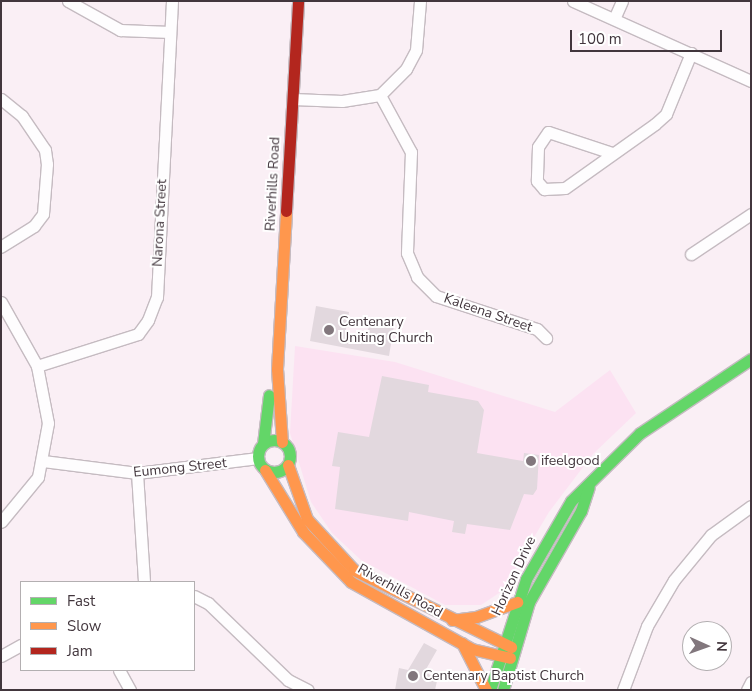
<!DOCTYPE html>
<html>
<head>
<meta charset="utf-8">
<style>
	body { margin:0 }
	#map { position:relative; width:752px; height:691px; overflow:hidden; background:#faeff5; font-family:"Nunito Sans",sans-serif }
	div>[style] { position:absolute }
	.built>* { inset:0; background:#fce2f2 }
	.building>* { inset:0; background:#e2d8de }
	.roads { filter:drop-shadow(1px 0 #c5bbc1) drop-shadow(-1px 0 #c5bbc1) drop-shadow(0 1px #c5bbc1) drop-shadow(0 -1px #c5bbc1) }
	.street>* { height:11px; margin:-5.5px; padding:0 5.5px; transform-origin:5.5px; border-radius:5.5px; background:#fefdfe }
	.fast>* { height:11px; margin:-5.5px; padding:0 5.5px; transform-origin:5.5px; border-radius:5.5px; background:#63d668 }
	.fast>.ring { margin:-5.5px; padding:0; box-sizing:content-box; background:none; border:11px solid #63d668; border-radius:50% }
	.slow>* { height:11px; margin:-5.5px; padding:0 5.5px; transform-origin:5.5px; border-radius:5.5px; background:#ff974d }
	.jam>* { height:11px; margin:-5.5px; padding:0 5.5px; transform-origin:5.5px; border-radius:5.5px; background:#b3261e }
	.dots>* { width:14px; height:14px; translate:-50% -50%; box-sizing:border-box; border:2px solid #fff; border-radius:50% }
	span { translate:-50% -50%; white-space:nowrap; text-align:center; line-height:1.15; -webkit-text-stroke:4px #fff; paint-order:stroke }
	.street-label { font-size:14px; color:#42363d }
	.poi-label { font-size:14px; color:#42363d }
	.left { translate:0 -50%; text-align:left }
	.frame { position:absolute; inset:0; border:2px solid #42363d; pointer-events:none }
	.legend { position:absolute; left:20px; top:581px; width:175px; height:90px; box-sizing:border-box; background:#fff; border:1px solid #b3afb1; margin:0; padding:6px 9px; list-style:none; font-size:15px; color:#42363d }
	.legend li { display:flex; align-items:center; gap:10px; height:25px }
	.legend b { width:25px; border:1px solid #b3afb1 }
	.north { position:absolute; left:682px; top:621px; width:50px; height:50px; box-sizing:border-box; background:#fff; border:1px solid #b3afb1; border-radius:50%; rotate:92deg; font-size:14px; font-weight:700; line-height:20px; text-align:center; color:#42363d }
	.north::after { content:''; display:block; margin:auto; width:18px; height:22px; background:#82777d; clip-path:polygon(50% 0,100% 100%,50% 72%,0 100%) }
	.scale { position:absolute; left:570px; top:30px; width:152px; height:22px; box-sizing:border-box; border:2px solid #42363d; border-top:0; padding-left:6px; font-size:15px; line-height:18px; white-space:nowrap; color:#42363d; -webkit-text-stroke:4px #fff; paint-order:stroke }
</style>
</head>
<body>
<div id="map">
	<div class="built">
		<i style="clip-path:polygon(295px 346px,395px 362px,555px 412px,610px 370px,636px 413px,593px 454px,549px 512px,502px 591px,481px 605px,445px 605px,361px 560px,332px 533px,311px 502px,290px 433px)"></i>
	</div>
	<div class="building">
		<i style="clip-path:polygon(316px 306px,349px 312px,345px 335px,366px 339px,370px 321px,394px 325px,389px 356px,310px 341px)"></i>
		<i style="clip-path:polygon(382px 376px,429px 385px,428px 392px,478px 401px,484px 410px,477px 453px,523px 461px,524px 453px,539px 455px,537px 489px,533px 495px,524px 494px,510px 530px,467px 524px,465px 534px,452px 532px,454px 521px,409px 512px,408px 521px,335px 509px,340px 467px,332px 466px,338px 432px,369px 437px)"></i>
		<i style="clip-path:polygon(424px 643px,437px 650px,425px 671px,437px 681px,435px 690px,395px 690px,399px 668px,408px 670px)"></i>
	</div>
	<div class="roads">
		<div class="street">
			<i style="left:68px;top:1px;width:60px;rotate:29.1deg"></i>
			<i style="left:120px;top:30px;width:50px;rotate:2.3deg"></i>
			<i style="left:573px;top:1px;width:195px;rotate:24.2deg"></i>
			<i style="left:614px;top:19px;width:20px;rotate:-66deg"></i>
			<i style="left:380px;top:95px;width:65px;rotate:61.5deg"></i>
			<i style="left:411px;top:152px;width:101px;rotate:92.3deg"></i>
			<i style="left:407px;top:253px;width:26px;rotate:67deg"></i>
			<i style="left:417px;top:277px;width:27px;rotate:45deg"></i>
			<i style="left:436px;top:296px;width:106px;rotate:18.1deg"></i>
			<i style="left:537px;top:329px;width:13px;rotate:45deg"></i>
			<i style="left:1px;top:99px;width:27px;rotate:39deg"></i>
			<i style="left:22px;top:116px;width:41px;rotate:55.9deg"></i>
			<i style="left:45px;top:150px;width:14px;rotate:82deg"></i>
			<i style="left:47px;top:164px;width:50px;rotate:94.6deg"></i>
			<i style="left:43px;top:214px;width:15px;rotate:127deg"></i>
			<i style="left:34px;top:226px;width:39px;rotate:148deg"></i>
			<i style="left:293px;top:99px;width:49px;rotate:2.3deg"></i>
			<i style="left:342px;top:101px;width:38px;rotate:-9deg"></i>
			<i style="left:380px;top:95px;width:37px;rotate:-45deg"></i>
			<i style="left:406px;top:69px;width:21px;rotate:-62deg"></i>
			<i style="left:416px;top:50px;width:49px;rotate:-85.3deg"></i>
			<i style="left:612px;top:153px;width:67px;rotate:-161.8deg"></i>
			<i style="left:548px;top:132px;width:18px;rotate:124deg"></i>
			<i style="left:538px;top:147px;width:34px;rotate:92deg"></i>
			<i style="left:537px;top:181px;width:11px;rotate:49deg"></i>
			<i style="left:544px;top:189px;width:21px;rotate:-3deg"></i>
			<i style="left:565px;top:188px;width:110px;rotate:-35.4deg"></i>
			<i style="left:655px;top:124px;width:15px;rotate:-42deg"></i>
			<i style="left:666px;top:114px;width:66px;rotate:-67.7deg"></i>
			<i style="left:691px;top:254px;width:72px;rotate:-33.7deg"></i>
			<i style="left:1px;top:302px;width:73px;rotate:60.6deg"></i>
			<i style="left:37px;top:366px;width:58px;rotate:79.1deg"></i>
			<i style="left:48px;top:423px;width:55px;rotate:100.5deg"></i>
			<i style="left:38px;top:477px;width:58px;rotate:129.4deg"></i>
			<i style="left:37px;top:366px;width:106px;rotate:-17.6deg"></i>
			<i style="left:138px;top:334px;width:17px;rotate:-54deg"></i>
			<i style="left:148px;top:320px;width:25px;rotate:-69deg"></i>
			<i style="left:157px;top:297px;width:296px;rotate:-87.1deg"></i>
			<i style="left:43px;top:461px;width:95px;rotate:7.3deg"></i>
			<i style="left:137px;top:473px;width:122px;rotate:-7.1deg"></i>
			<i style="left:137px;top:473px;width:109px;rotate:86.3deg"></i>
			<i style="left:194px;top:596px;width:16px;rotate:27deg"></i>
			<i style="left:208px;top:603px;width:111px;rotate:43.9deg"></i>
			<i style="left:288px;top:680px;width:22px;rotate:27deg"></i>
			<i style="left:1px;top:656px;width:23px;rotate:-29deg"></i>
			<i style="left:119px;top:670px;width:23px;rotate:61deg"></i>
			<i style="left:623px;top:690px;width:68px;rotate:-69.4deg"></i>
			<i style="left:647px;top:626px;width:53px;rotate:-59.6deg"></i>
			<i style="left:674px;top:580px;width:58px;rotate:-50.6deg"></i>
			<i style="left:711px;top:535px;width:49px;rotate:-35.9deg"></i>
			<i style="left:747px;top:690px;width:9px;rotate:-63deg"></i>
		</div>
		<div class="fast">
			<i class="ring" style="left:258px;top:440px;width:21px;height:21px"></i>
			<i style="left:263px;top:444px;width:49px;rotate:-83deg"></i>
			<i style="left:490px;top:690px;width:117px;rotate:-72deg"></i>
			<i style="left:526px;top:579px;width:90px;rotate:-60deg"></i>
			<i style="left:571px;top:501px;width:97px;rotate:-44.6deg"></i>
			<i style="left:640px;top:433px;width:133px;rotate:-33.7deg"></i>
			<i style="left:503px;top:690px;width:92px;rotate:-73.5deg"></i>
			<i style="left:529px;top:602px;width:105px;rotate:-60.3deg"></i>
			<i style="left:581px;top:511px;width:25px;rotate:-72deg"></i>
		</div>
		<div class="slow">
			<i style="left:282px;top:442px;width:73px;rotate:-93.9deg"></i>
			<i style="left:277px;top:369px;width:158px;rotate:-86.7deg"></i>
			<i style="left:288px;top:465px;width:57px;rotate:70.6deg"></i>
			<i style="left:307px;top:519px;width:69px;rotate:47.3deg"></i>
			<i style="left:354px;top:570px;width:175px;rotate:26.1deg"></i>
			<i style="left:265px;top:470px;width:73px;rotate:58.5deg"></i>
			<i style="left:303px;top:532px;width:69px;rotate:46.2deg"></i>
			<i style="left:351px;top:582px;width:138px;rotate:29deg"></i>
			<i style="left:472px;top:649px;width:39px;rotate:13deg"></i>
			<i style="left:452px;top:620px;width:24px;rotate:-7deg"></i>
			<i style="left:476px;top:617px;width:44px;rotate:-20.1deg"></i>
			<i style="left:462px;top:643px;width:53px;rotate:62.9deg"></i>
		</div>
		<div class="jam">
			<i style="left:286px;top:211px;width:210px;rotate:-86.7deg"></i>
		</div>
	</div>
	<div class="dots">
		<i style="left:329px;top:330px;background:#82777d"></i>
		<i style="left:531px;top:461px;background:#82777d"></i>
		<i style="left:413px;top:676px;background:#82777d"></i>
	</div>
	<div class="street-label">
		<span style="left:273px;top:184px;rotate:-87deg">Riverhills Road</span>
		<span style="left:160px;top:223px;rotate:-87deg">Narona Street</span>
		<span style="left:488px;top:313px;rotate:19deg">Kaleena Street</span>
		<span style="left:180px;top:468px;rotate:-6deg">Eumong Street</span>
		<span style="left:514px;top:576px;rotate:-65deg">Horizon Drive</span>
		<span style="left:400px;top:591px;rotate:29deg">Riverhills Road</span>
	</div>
	<div class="poi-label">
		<span class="left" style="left:339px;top:330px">Centenary<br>Uniting Church</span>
		<span class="left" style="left:541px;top:461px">ifeelgood</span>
		<span class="left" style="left:423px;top:676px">Centenary Baptist Church</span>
	</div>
	<div class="frame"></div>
	<ul class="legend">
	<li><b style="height:6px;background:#63d668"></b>Fast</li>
	<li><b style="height:6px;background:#ff974d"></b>Slow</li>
	<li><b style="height:6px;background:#b3261e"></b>Jam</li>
	</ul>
	<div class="north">N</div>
	<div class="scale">100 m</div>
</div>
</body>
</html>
